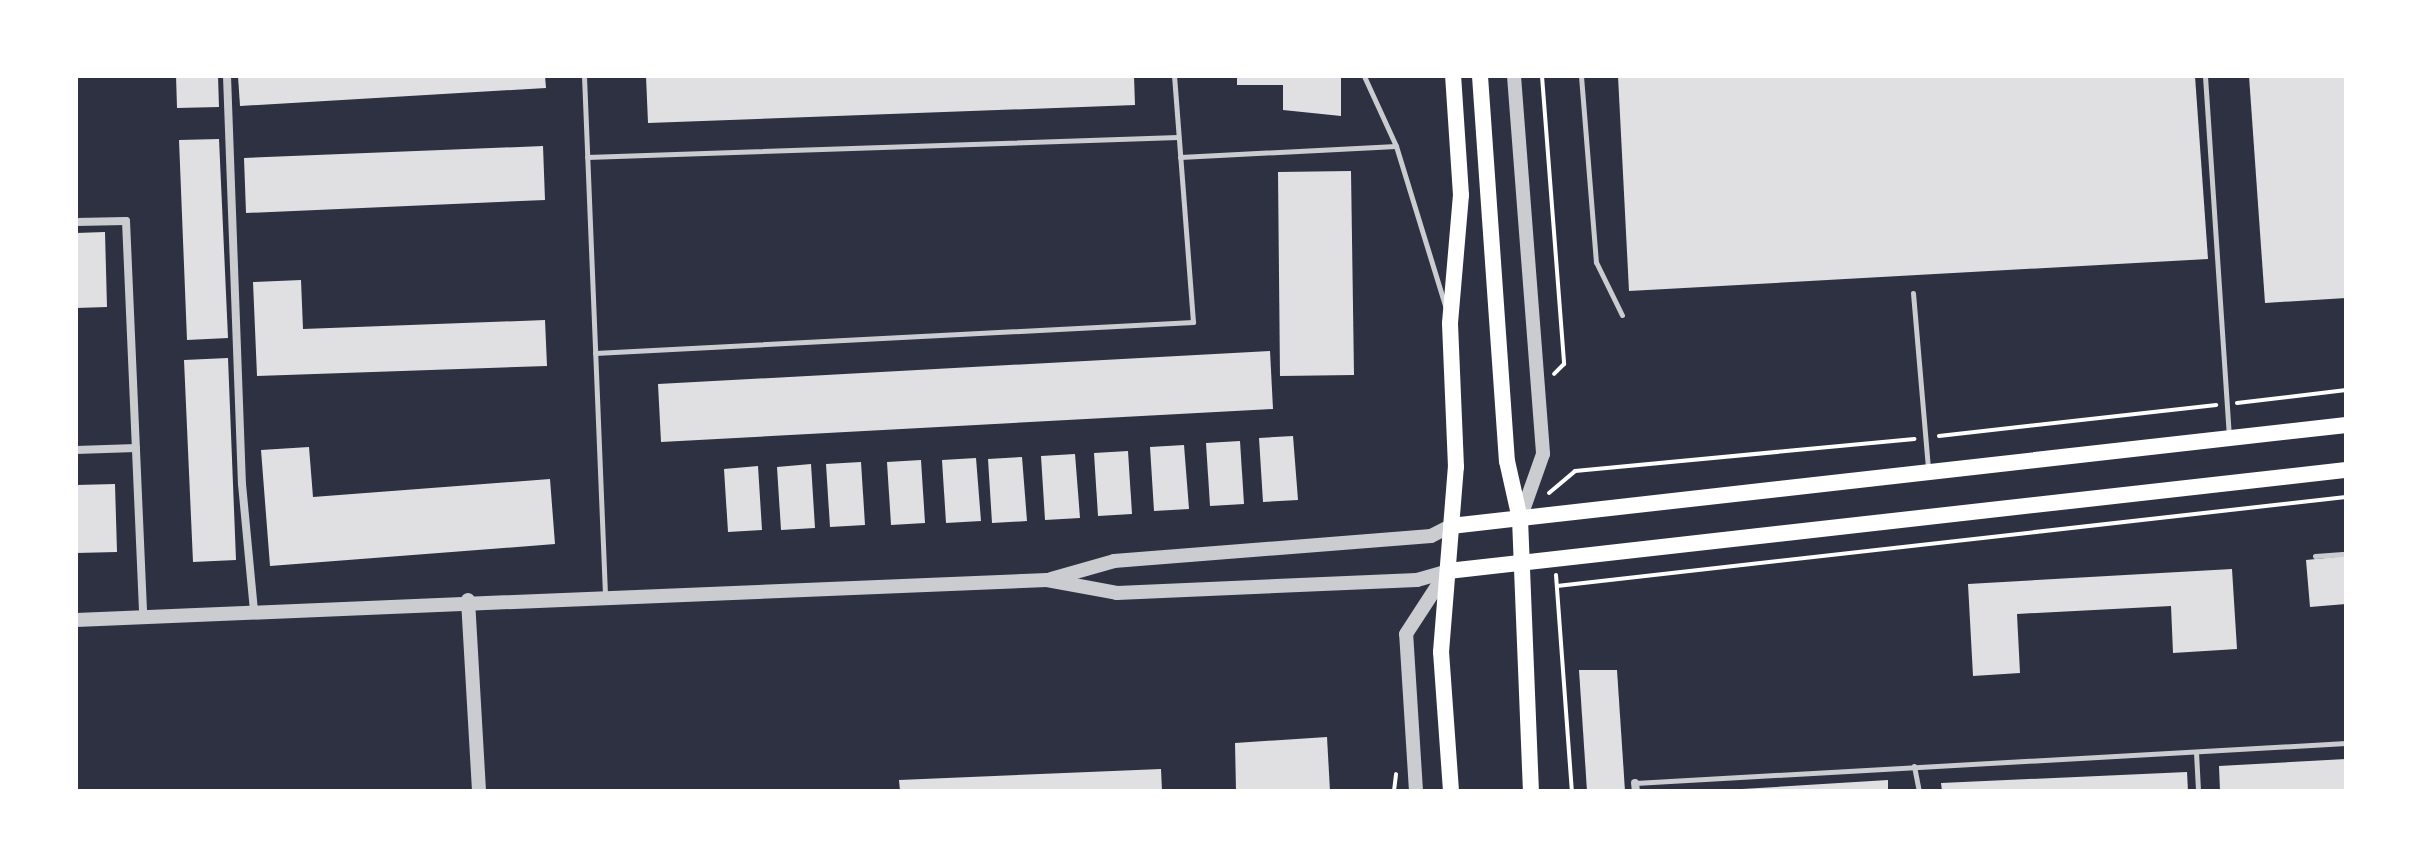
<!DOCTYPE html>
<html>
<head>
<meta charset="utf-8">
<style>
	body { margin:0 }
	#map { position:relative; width:2422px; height:867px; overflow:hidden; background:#2d3142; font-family:"Golos Text",sans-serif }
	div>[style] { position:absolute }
	.building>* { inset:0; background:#e0e0e3 }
	.path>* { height:4px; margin:-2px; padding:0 2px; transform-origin:2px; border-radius:2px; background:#fff }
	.service>* { height:5px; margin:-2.5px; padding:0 2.5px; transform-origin:2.5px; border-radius:2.5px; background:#caccd0 }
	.minor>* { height:8px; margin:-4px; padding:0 4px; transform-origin:4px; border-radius:4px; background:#caccd0 }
	.tertiary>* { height:14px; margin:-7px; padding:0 7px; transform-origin:7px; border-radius:7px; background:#caccd0 }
	.primary>* { height:16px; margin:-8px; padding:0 8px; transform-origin:8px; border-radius:8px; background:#fff }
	span { translate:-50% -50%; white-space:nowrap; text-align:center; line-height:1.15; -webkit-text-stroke:6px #fff; paint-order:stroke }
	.frame { position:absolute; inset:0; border:78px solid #fff; pointer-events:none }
</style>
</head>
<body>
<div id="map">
	<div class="building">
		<i style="clip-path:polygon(176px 76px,218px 76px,219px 107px,177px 108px)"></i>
		<i style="clip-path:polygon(238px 76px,545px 76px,546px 88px,240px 106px)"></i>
		<i style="clip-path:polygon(646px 76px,1134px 76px,1135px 105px,648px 123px)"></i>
		<i style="clip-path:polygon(1237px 76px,1341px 76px,1341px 116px,1283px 110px,1283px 85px,1237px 85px)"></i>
		<i style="clip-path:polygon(1618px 76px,2195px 76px,2208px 259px,1629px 291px)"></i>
		<i style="clip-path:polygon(2249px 76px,2346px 76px,2346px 298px,2265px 303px)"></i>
		<i style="clip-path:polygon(219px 139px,228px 338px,187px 340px,179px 140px)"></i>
		<i style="clip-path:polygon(543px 146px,545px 200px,246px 213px,244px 158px)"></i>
		<i style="clip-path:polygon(1351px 171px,1354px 375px,1280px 376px,1278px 172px)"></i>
		<i style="clip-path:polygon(105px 232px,107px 307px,76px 308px,76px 233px)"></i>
		<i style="clip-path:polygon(301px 280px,303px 329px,545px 320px,547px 366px,257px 376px,253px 282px)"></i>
		<i style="clip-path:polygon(1270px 351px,1273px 409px,661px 442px,658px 384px)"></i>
		<i style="clip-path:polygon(228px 358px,236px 560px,193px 562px,184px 360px)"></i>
		<i style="clip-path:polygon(1293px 436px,1298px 500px,1263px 502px,1259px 438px)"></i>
		<i style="clip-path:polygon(1240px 441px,1244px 504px,1210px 506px,1206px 443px)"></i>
		<i style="clip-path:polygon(1184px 445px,1189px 509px,1154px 511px,1150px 447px)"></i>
		<i style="clip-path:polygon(309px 447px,313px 497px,550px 479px,555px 544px,270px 566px,261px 450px)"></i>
		<i style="clip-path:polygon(1128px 451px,1132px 514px,1098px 516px,1094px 453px)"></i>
		<i style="clip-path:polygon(1075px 454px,1080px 518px,1045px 520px,1041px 456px)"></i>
		<i style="clip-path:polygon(1022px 457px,1027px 521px,992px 523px,988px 459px)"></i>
		<i style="clip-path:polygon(976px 458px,981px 521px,946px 523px,942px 460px)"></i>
		<i style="clip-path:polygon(921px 460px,925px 523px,891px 525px,887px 462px)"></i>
		<i style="clip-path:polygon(861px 462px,865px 525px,830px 527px,826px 464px)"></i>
		<i style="clip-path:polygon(811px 464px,815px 528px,781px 530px,777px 467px)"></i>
		<i style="clip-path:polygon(758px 466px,762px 530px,728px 532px,724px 469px)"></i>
		<i style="clip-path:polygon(115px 484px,117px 552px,76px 553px,76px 485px)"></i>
		<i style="clip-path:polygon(2346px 556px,2346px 604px,2310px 607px,2306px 560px)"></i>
		<i style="clip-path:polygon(2232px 569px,2237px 649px,2173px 653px,2171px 606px,2017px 614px,2020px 673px,1973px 676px,1968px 584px)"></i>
		<i style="clip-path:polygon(1579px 670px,1617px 670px,1625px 791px,1587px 791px)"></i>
		<i style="clip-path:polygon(1327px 737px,1330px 791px,1236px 791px,1235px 743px)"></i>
		<i style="clip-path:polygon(2346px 759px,2346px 791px,2220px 791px,2219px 766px)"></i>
		<i style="clip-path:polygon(1161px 769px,1162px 791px,900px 791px,899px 780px)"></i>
		<i style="clip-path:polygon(2187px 772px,2188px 791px,1942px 791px,1941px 783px)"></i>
		<i style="clip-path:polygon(1888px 780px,1888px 791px,1743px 791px,1742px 789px)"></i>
	</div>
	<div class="path">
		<i style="left:1542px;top:76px;width:289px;rotate:85.6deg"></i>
		<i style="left:1564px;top:364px;width:14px;rotate:135deg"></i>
		<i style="left:2237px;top:403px;width:110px;rotate:-6.8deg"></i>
		<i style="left:1939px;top:436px;width:279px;rotate:-6.4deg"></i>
		<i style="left:1549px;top:493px;width:34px;rotate:-40deg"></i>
		<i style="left:1575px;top:471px;width:341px;rotate:-5.4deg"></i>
		<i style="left:1556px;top:575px;width:217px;rotate:85.8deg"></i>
		<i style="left:1557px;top:586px;width:794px;rotate:-6.44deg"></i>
		<i style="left:1394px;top:791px;width:17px;rotate:-83deg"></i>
	</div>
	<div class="service">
		<i style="left:584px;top:76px;width:518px;rotate:87.68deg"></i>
		<i style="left:1364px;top:76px;width:77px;rotate:65.4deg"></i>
		<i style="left:1396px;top:146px;width:170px;rotate:72.9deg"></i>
		<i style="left:1581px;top:76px;width:187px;rotate:85.4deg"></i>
		<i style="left:1596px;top:262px;width:59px;rotate:63.9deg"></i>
		<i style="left:2205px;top:76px;width:362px;rotate:86.2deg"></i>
		<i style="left:587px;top:157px;width:591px;rotate:-1.94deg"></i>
		<i style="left:1180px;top:157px;width:216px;rotate:-2.9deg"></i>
		<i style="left:1913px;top:293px;width:175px;rotate:85.1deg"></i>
		<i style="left:595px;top:353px;width:599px;rotate:-2.97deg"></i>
		<i style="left:1193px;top:322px;width:247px;rotate:-94.4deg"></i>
		<i style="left:2315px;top:556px;width:31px;rotate:-4deg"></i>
		<i style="left:2196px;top:752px;width:39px;rotate:87deg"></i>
		<i style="left:1914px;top:766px;width:25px;rotate:79deg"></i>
		<i style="left:1635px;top:783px;width:712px;rotate:-3.22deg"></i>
	</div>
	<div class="minor">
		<i style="left:227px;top:76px;width:408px;rotate:87.9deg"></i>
		<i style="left:242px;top:484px;width:128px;rotate:84.6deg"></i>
		<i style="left:76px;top:222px;width:50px;rotate:-1.1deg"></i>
		<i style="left:126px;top:221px;width:395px;rotate:87.5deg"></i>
		<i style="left:76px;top:450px;width:60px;rotate:-1.9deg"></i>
		<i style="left:1635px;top:783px;width:8px;rotate:83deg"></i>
	</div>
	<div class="tertiary">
		<i style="left:1514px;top:76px;width:379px;rotate:85.6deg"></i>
		<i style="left:1543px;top:454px;width:69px;rotate:109.5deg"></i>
		<i style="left:1051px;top:579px;width:66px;rotate:-15.9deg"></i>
		<i style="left:1114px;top:561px;width:318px;rotate:-4.5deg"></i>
		<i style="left:1431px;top:536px;width:22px;rotate:-27deg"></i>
		<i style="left:468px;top:600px;width:191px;rotate:86.7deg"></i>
		<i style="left:76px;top:620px;width:972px;rotate:-2.36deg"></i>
		<i style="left:1047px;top:580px;width:71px;rotate:10.5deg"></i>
		<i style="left:1117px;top:593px;width:300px;rotate:-2.5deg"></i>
		<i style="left:1417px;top:580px;width:32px;rotate:-16deg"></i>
		<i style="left:1416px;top:791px;width:157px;rotate:-93.6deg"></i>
		<i style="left:1406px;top:634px;width:75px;rotate:-56.9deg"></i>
	</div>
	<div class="primary">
		<i style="left:1480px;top:76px;width:386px;rotate:86deg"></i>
		<i style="left:1507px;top:461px;width:59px;rotate:77.4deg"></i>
		<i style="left:1520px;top:519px;width:272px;rotate:87.7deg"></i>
		<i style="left:1451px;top:526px;width:901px;rotate:-6.44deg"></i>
		<i style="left:1448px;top:571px;width:904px;rotate:-6.42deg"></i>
		<i style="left:1451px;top:791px;width:139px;rotate:-94.1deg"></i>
		<i style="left:1441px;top:652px;width:186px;rotate:-85.4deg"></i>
		<i style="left:1456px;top:467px;width:144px;rotate:-92.4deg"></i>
		<i style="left:1450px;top:323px;width:128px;rotate:-85.1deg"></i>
		<i style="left:1461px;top:195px;width:119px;rotate:-93.8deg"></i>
	</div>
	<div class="frame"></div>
</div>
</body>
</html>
